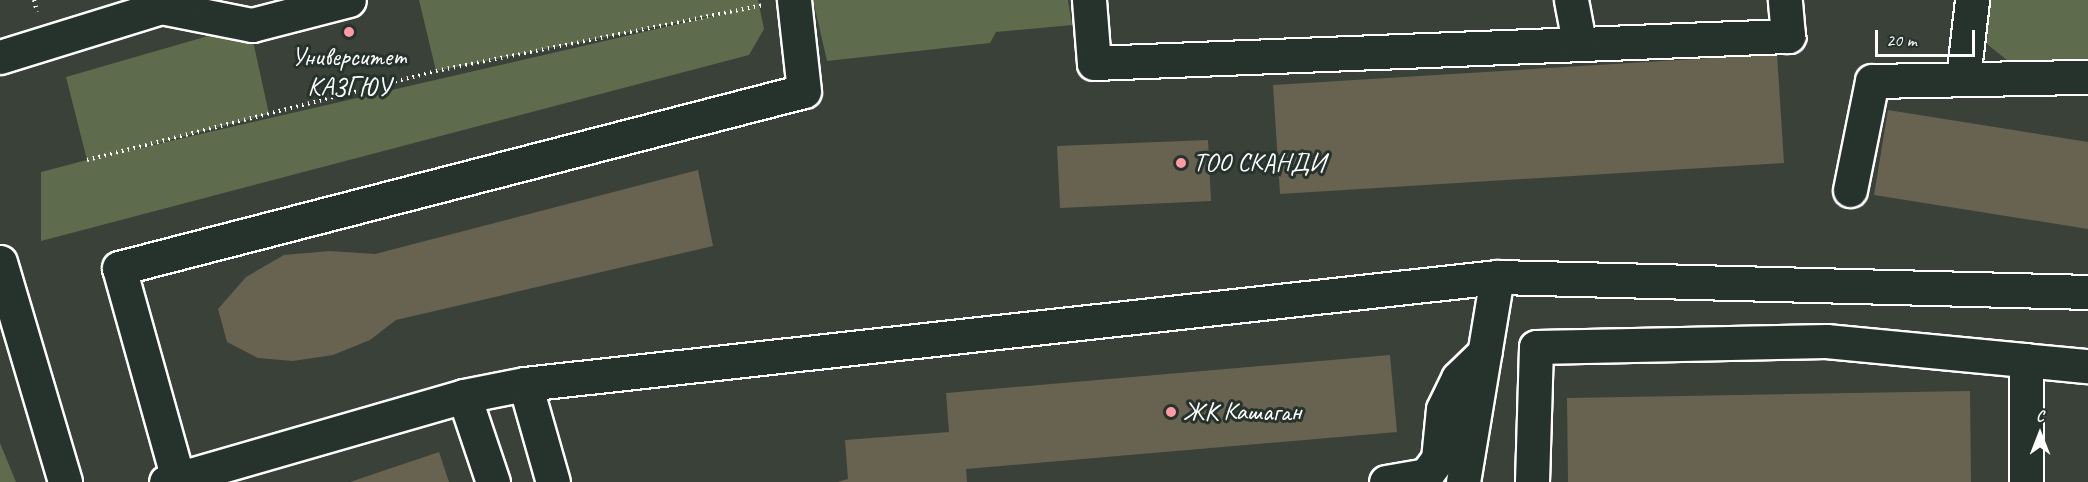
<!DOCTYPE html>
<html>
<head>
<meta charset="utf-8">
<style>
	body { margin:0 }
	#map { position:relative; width:2088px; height:482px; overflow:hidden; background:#3a4138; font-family:Caveat,sans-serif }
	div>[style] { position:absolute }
	.green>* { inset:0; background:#5e6b4c }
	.building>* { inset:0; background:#686251 }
	.path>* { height:4px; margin-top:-2px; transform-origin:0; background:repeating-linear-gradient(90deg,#fff 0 1.5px,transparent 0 6px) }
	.roads { filter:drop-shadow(2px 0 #fff) drop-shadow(-2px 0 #fff) drop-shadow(0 2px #fff) drop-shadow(0 -2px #fff) }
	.minor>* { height:33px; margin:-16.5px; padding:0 16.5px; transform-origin:16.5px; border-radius:16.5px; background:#26332d }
	.major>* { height:33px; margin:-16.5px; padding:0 16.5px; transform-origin:16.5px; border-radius:16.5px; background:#26332d }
	.dots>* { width:16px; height:16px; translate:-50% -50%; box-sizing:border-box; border:3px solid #26332d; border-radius:50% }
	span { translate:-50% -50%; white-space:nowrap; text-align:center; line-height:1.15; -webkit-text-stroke:6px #26332d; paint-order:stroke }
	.poi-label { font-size:26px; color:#fff }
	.left { translate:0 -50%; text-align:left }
	.north { position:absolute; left:2010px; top:404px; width:60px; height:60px; -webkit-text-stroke:4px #26332d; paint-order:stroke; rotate:0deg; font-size:16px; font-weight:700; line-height:24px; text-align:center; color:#fff }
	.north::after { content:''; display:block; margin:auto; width:21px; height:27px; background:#fff; clip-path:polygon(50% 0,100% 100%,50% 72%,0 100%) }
	.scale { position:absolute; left:1875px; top:30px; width:100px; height:27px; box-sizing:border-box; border:3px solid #fff; border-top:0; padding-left:8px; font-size:18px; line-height:21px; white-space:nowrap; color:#fff; -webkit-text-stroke:4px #26332d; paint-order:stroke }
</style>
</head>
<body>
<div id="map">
	<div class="green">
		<i style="clip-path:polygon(419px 0,758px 0,764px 29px,749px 55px,41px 241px,41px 172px,87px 160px,66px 77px,215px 34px,253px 41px,269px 114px,123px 152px,730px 12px,436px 71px)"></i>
		<i style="clip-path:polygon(813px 0,1068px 0,1072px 25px,996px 32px,990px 43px,827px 61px)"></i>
		<i style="clip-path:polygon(1989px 0,2088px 0,2088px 73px,2013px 65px,1987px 44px)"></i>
		<i style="clip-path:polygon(0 443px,16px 482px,0 482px)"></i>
	</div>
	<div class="building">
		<i style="clip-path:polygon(1777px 54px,1784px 163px,1280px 194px,1273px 85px)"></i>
		<i style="clip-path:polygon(1888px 110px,2088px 142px,2088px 229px,1874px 195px)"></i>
		<i style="clip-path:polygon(1208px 140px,1211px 201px,1060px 208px,1057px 146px)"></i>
		<i style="clip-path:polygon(698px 170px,713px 246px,396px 320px,370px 340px,333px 355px,293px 361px,258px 358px,227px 342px,218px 309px,246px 277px,284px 255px,330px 251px,375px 254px)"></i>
		<i style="clip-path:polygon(1390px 355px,1397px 432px,966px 469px,967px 482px,837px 482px,848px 479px,845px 440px,949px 432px,946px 393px)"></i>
		<i style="clip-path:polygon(1970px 391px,1971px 482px,1568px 482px,1567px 398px)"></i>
		<i style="clip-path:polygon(439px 452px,449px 482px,350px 482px)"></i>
	</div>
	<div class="path">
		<i style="left:34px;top:0;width:12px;rotate:76deg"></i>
		<i style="left:87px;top:160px;width:360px;rotate:-14.3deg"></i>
		<i style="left:436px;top:71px;width:333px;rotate:-11.4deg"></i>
	</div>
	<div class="roads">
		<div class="minor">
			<i style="left:1089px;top:0;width:63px;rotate:85.5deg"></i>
			<i style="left:1094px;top:63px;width:695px;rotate:-2.23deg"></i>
			<i style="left:1788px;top:36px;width:36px;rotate:-95deg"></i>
			<i style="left:1571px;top:0;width:43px;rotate:79.2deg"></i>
			<i style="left:161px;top:7px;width:93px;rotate:11.2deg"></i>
			<i style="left:252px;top:25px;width:100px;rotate:-14.5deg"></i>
			<i style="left:1963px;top:79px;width:80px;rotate:-83.5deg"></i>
			<i style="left:1850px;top:190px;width:111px;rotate:-78.6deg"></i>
			<i style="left:1872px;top:81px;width:216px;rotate:-1.1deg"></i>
			<i style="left:0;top:262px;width:229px;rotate:73.5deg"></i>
			<i style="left:525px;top:384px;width:102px;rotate:74.1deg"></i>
			<i style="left:464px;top:396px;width:91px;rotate:71.4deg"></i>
			<i style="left:178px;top:479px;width:219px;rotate:-105.6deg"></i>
			<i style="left:119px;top:268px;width:707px;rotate:-14.49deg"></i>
			<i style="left:804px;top:91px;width:92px;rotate:-96.3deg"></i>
			<i style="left:166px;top:482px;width:310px;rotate:-16.1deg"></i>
			<i style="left:464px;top:396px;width:62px;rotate:-11.1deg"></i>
			<i style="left:525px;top:384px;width:978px;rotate:-6.28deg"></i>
			<i style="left:1497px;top:277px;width:591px;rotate:1.45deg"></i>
			<i style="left:1386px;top:482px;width:41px;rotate:-9.9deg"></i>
			<i style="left:1426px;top:475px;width:20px;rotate:-53deg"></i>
			<i style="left:1438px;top:459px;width:50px;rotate:-84.3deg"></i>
			<i style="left:1443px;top:409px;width:34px;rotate:-64deg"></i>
			<i style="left:1458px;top:378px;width:37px;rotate:-44deg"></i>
			<i style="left:1463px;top:482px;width:208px;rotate:-80.6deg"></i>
			<i style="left:1532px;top:482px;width:135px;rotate:-88.3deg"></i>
			<i style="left:1536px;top:347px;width:290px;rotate:-1.2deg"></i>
			<i style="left:1826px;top:341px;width:263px;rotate:5.5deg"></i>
			<i style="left:2026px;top:482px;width:122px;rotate:-90deg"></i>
		</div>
		<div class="major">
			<i style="left:0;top:57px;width:193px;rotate:-17.2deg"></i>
		</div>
	</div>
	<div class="dots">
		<i style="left:349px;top:32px;background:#ff9aa2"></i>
		<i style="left:1181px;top:163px;background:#ff9aa2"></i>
		<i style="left:1171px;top:412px;background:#ff9aa2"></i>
	</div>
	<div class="poi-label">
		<span style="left:349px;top:72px">Университет<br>КАЗГЮУ</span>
		<span class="left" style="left:1193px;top:163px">ТОО СКАНДИ</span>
		<span class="left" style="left:1183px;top:412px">ЖК Кашаган</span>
	</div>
	<div class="north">С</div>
	<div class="scale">20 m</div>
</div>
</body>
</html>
